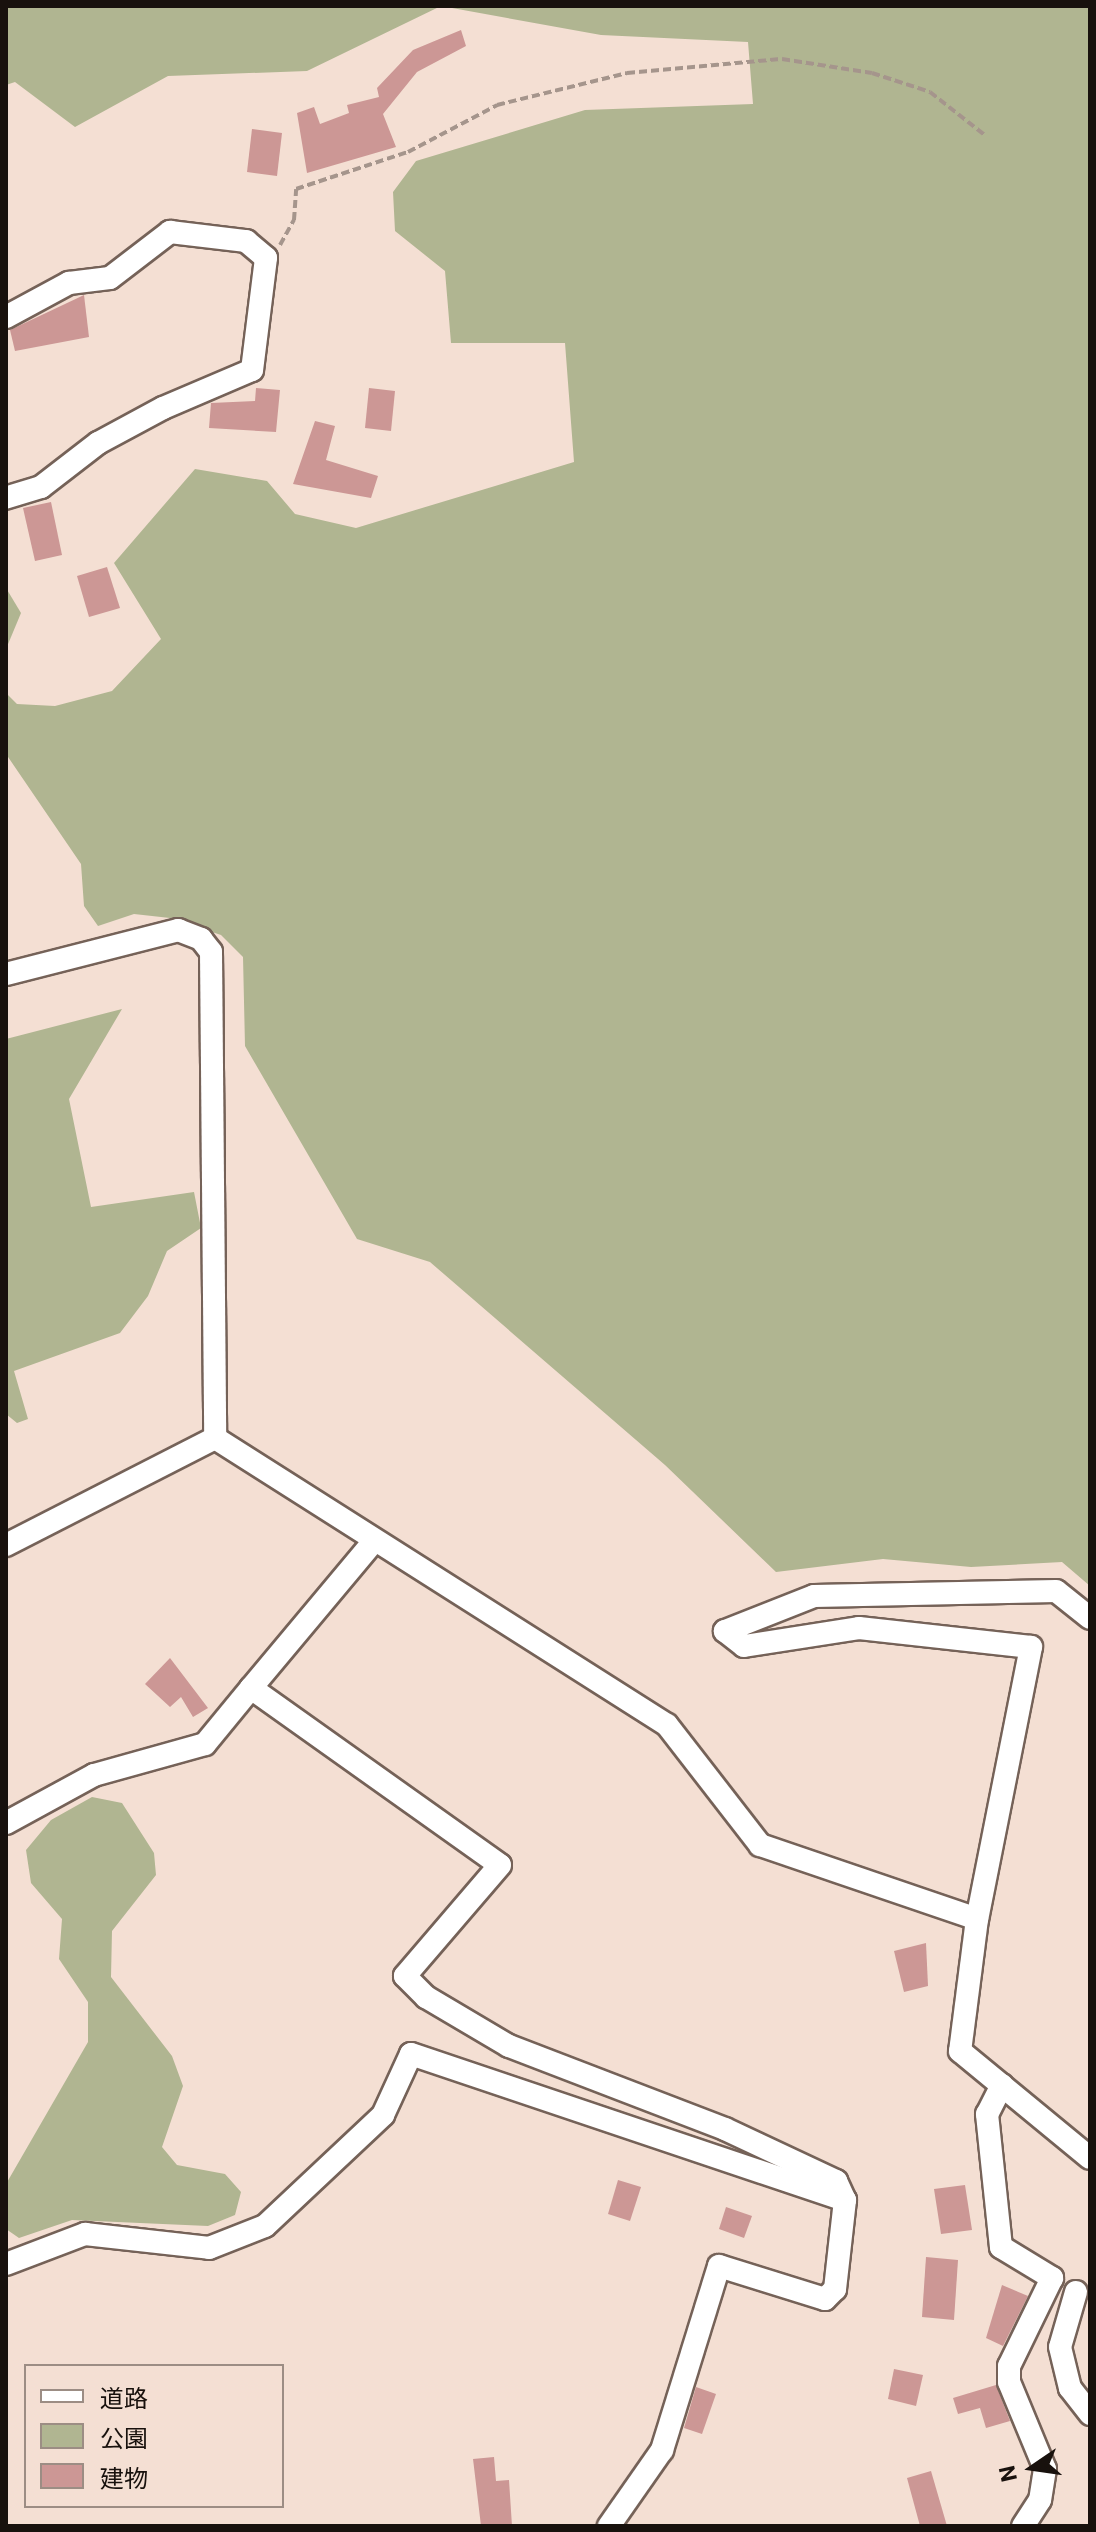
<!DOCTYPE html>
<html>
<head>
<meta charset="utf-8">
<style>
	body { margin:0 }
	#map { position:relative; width:1096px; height:2532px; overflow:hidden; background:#f4dfd3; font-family:Roboto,"Noto Sans JP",sans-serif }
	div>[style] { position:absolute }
	.green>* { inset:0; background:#b0b591 }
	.building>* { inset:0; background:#cc9795 }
	.path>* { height:4px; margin-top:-2px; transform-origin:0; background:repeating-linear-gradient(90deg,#a5958c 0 8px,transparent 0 12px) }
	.roads { filter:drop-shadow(2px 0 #756258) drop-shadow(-2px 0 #756258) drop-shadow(0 2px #756258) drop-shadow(0 -2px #756258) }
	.street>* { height:22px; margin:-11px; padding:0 11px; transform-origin:11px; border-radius:11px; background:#fff }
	span { translate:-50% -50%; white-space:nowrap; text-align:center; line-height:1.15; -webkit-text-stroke:6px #f4dfd3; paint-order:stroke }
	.frame { position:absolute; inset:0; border:8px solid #18110d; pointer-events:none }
	.legend { position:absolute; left:24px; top:2364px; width:260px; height:144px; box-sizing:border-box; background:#f4dfd3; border:2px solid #9c8d84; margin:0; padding:10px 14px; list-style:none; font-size:24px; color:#18110d }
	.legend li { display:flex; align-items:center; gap:16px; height:40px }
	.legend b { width:40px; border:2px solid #9c8d84 }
	.north { position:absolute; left:992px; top:2428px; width:80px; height:80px; -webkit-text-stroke:6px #f4dfd3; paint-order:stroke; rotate:257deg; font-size:22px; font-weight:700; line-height:32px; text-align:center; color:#18110d }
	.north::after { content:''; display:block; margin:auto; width:28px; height:36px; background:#18110d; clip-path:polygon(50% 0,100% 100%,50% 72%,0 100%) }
</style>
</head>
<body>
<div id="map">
	<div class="green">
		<i style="clip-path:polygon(6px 6px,1090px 6px,1090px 1586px,1062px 1562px,971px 1567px,883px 1559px,776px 1572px,665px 1465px,430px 1262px,357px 1239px,245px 1046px,243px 957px,221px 935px,170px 918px,134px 914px,98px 926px,84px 906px,81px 864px,6px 754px,6px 693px,17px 704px,55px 706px,112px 691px,161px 639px,114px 563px,195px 469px,267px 481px,295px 514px,356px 528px,574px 462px,565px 343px,451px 343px,445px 271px,395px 231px,393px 192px,416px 161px,585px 110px,753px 104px,748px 42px,601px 35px,441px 6px,307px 71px,168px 76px,75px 127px,15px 82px,6px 85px)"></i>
		<i style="clip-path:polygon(6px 588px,21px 613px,6px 649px)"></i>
		<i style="clip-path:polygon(122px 1009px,69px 1099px,91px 1207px,194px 1192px,201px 1228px,167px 1251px,148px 1296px,120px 1333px,14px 1371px,28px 1419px,17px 1423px,6px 1414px,6px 1039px)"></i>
		<i style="clip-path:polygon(92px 1797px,122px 1803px,154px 1853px,156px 1875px,112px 1931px,111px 1977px,172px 2056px,183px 2086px,162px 2147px,177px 2165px,225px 2174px,241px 2192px,235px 2215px,208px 2226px,72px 2220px,19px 2238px,6px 2229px,6px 2184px,88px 2042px,88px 2002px,59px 1959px,62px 1919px,31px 1883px,26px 1850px,51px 1820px)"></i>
	</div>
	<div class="building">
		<i style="clip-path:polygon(461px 30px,466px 46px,417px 72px,383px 114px,396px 147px,307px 173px,297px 113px,314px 107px,320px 124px,349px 113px,347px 105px,379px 97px,377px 88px,413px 50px)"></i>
		<i style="clip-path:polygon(252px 129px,282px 133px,277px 176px,247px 172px)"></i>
		<i style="clip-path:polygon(84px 295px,89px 337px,15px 351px,10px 330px)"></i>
		<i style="clip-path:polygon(256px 388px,280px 390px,276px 432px,209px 428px,211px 403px,255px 401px)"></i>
		<i style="clip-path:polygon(369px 388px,395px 391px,391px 431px,365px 428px)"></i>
		<i style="clip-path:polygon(315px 421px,335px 426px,326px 460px,378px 476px,371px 498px,293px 484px)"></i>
		<i style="clip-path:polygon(51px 502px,62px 555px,35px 561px,23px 508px)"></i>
		<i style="clip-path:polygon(107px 567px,120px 608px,89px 617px,77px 576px)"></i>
		<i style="clip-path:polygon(170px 1658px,208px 1708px,193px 1717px,181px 1697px,170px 1707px,145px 1684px)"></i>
		<i style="clip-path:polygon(926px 1943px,928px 1986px,904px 1992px,894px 1951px)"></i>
		<i style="clip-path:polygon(618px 2180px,641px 2187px,630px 2221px,608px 2214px)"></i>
		<i style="clip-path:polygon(965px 2185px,972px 2230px,941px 2234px,934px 2189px)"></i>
		<i style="clip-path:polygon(726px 2207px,752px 2216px,744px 2238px,719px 2229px)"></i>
		<i style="clip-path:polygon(926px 2257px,958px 2260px,954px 2320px,922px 2317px)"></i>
		<i style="clip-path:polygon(1002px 2285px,1028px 2296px,1003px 2346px,986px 2338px)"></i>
		<i style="clip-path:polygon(894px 2369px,923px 2375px,916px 2406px,888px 2399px)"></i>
		<i style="clip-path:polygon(996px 2385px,1010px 2421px,986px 2428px,980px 2408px,958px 2414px,953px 2398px)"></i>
		<i style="clip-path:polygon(696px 2387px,716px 2394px,702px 2434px,684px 2428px)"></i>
		<i style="clip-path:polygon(494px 2457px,496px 2481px,509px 2480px,512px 2526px,481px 2526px,473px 2459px)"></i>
		<i style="clip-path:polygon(931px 2471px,947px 2526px,920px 2526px,907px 2478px)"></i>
	</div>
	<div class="path">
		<i style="left:280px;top:245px;width:29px;rotate:-61deg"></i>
		<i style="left:294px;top:220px;width:31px;rotate:-86deg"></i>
		<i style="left:296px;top:189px;width:118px;rotate:-18.3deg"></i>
		<i style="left:408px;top:152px;width:101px;rotate:-27.8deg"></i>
		<i style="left:497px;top:105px;width:134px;rotate:-13.8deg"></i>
		<i style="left:627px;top:73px;width:156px;rotate:-5.2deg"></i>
		<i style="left:782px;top:59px;width:91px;rotate:8.8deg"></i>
		<i style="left:872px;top:73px;width:61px;rotate:18.1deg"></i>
		<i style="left:930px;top:92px;width:71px;rotate:38.2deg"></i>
	</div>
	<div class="roads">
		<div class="street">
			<i style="left:6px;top:317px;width:72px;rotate:-28.4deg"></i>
			<i style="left:69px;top:283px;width:41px;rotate:-7deg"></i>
			<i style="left:110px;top:278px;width:76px;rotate:-37.5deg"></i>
			<i style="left:170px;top:232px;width:77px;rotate:6.8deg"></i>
			<i style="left:246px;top:241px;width:26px;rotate:40deg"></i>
			<i style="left:266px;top:258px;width:113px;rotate:97.1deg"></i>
			<i style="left:252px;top:370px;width:97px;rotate:156.9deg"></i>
			<i style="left:163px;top:408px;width:74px;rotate:151.7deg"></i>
			<i style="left:98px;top:443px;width:72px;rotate:142.3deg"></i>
			<i style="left:41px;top:487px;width:37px;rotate:163deg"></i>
			<i style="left:6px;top:974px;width:178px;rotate:-14.3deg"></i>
			<i style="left:178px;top:930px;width:25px;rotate:21deg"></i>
			<i style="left:201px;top:939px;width:16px;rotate:52deg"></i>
			<i style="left:211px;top:952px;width:486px;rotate:89.5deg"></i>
			<i style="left:215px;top:1438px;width:535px;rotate:32.41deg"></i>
			<i style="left:667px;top:1725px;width:152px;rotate:52.2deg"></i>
			<i style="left:760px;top:1845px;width:229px;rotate:18.8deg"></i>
			<i style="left:374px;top:1541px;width:192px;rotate:129.9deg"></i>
			<i style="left:251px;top:1688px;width:305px;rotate:35.4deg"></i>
			<i style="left:500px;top:1865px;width:146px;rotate:130.6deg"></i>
			<i style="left:405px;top:1976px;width:30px;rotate:45deg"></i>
			<i style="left:426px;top:1997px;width:96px;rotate:30.6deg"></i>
			<i style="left:509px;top:2046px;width:231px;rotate:21deg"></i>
			<i style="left:725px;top:2129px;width:123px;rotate:25.1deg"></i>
			<i style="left:836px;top:2181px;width:21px;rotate:65deg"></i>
			<i style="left:845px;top:2200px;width:90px;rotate:96.4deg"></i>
			<i style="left:835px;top:2289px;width:14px;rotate:135deg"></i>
			<i style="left:825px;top:2299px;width:111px;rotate:-162.7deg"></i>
			<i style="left:719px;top:2266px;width:193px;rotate:107.2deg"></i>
			<i style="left:662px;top:2450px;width:93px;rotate:124.9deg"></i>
			<i style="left:6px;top:1545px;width:235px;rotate:-27.1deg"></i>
			<i style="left:1090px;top:1618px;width:43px;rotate:-141.5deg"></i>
			<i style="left:1056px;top:1591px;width:242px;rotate:178.8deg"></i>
			<i style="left:814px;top:1596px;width:96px;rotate:158.5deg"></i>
			<i style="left:725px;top:1631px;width:24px;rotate:38deg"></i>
			<i style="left:744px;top:1646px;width:116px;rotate:-8.9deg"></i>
			<i style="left:859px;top:1628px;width:173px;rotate:6.3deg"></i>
			<i style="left:1031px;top:1647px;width:277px;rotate:101.2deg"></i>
			<i style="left:977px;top:1919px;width:133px;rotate:97.3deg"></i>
			<i style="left:960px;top:2051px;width:168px;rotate:39.5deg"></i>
			<i style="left:6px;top:1823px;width:100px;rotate:-28.6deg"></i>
			<i style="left:94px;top:1775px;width:115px;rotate:-15.6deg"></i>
			<i style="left:205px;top:1744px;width:72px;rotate:-50.6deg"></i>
			<i style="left:1002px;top:2085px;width:33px;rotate:117deg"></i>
			<i style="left:987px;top:2114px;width:134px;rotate:84deg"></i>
			<i style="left:1001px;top:2247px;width:60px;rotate:31.3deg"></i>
			<i style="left:1052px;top:2278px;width:98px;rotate:116deg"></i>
			<i style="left:1009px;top:2366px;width:16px;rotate:90deg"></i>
			<i style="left:1009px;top:2382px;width:94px;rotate:67.5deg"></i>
			<i style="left:1045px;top:2469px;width:31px;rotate:99deg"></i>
			<i style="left:1040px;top:2500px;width:31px;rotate:123deg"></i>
			<i style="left:6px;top:2264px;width:85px;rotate:-20.8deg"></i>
			<i style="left:85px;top:2234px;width:125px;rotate:6.4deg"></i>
			<i style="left:209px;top:2248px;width:60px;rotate:-21.4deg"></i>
			<i style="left:265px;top:2226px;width:162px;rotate:-43.2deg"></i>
			<i style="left:383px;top:2115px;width:67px;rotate:-65.3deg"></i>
			<i style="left:411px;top:2054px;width:458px;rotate:18.6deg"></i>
			<i style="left:1076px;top:2292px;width:57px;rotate:106.2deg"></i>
			<i style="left:1060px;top:2347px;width:42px;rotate:76.3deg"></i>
			<i style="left:1070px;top:2388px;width:33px;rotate:52deg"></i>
		</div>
	</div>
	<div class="frame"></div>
	<ul class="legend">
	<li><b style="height:10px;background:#fff"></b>道路</li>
	<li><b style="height:22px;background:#b0b591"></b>公園</li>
	<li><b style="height:22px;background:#cc9795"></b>建物</li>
	</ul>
	<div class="north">N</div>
</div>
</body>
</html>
